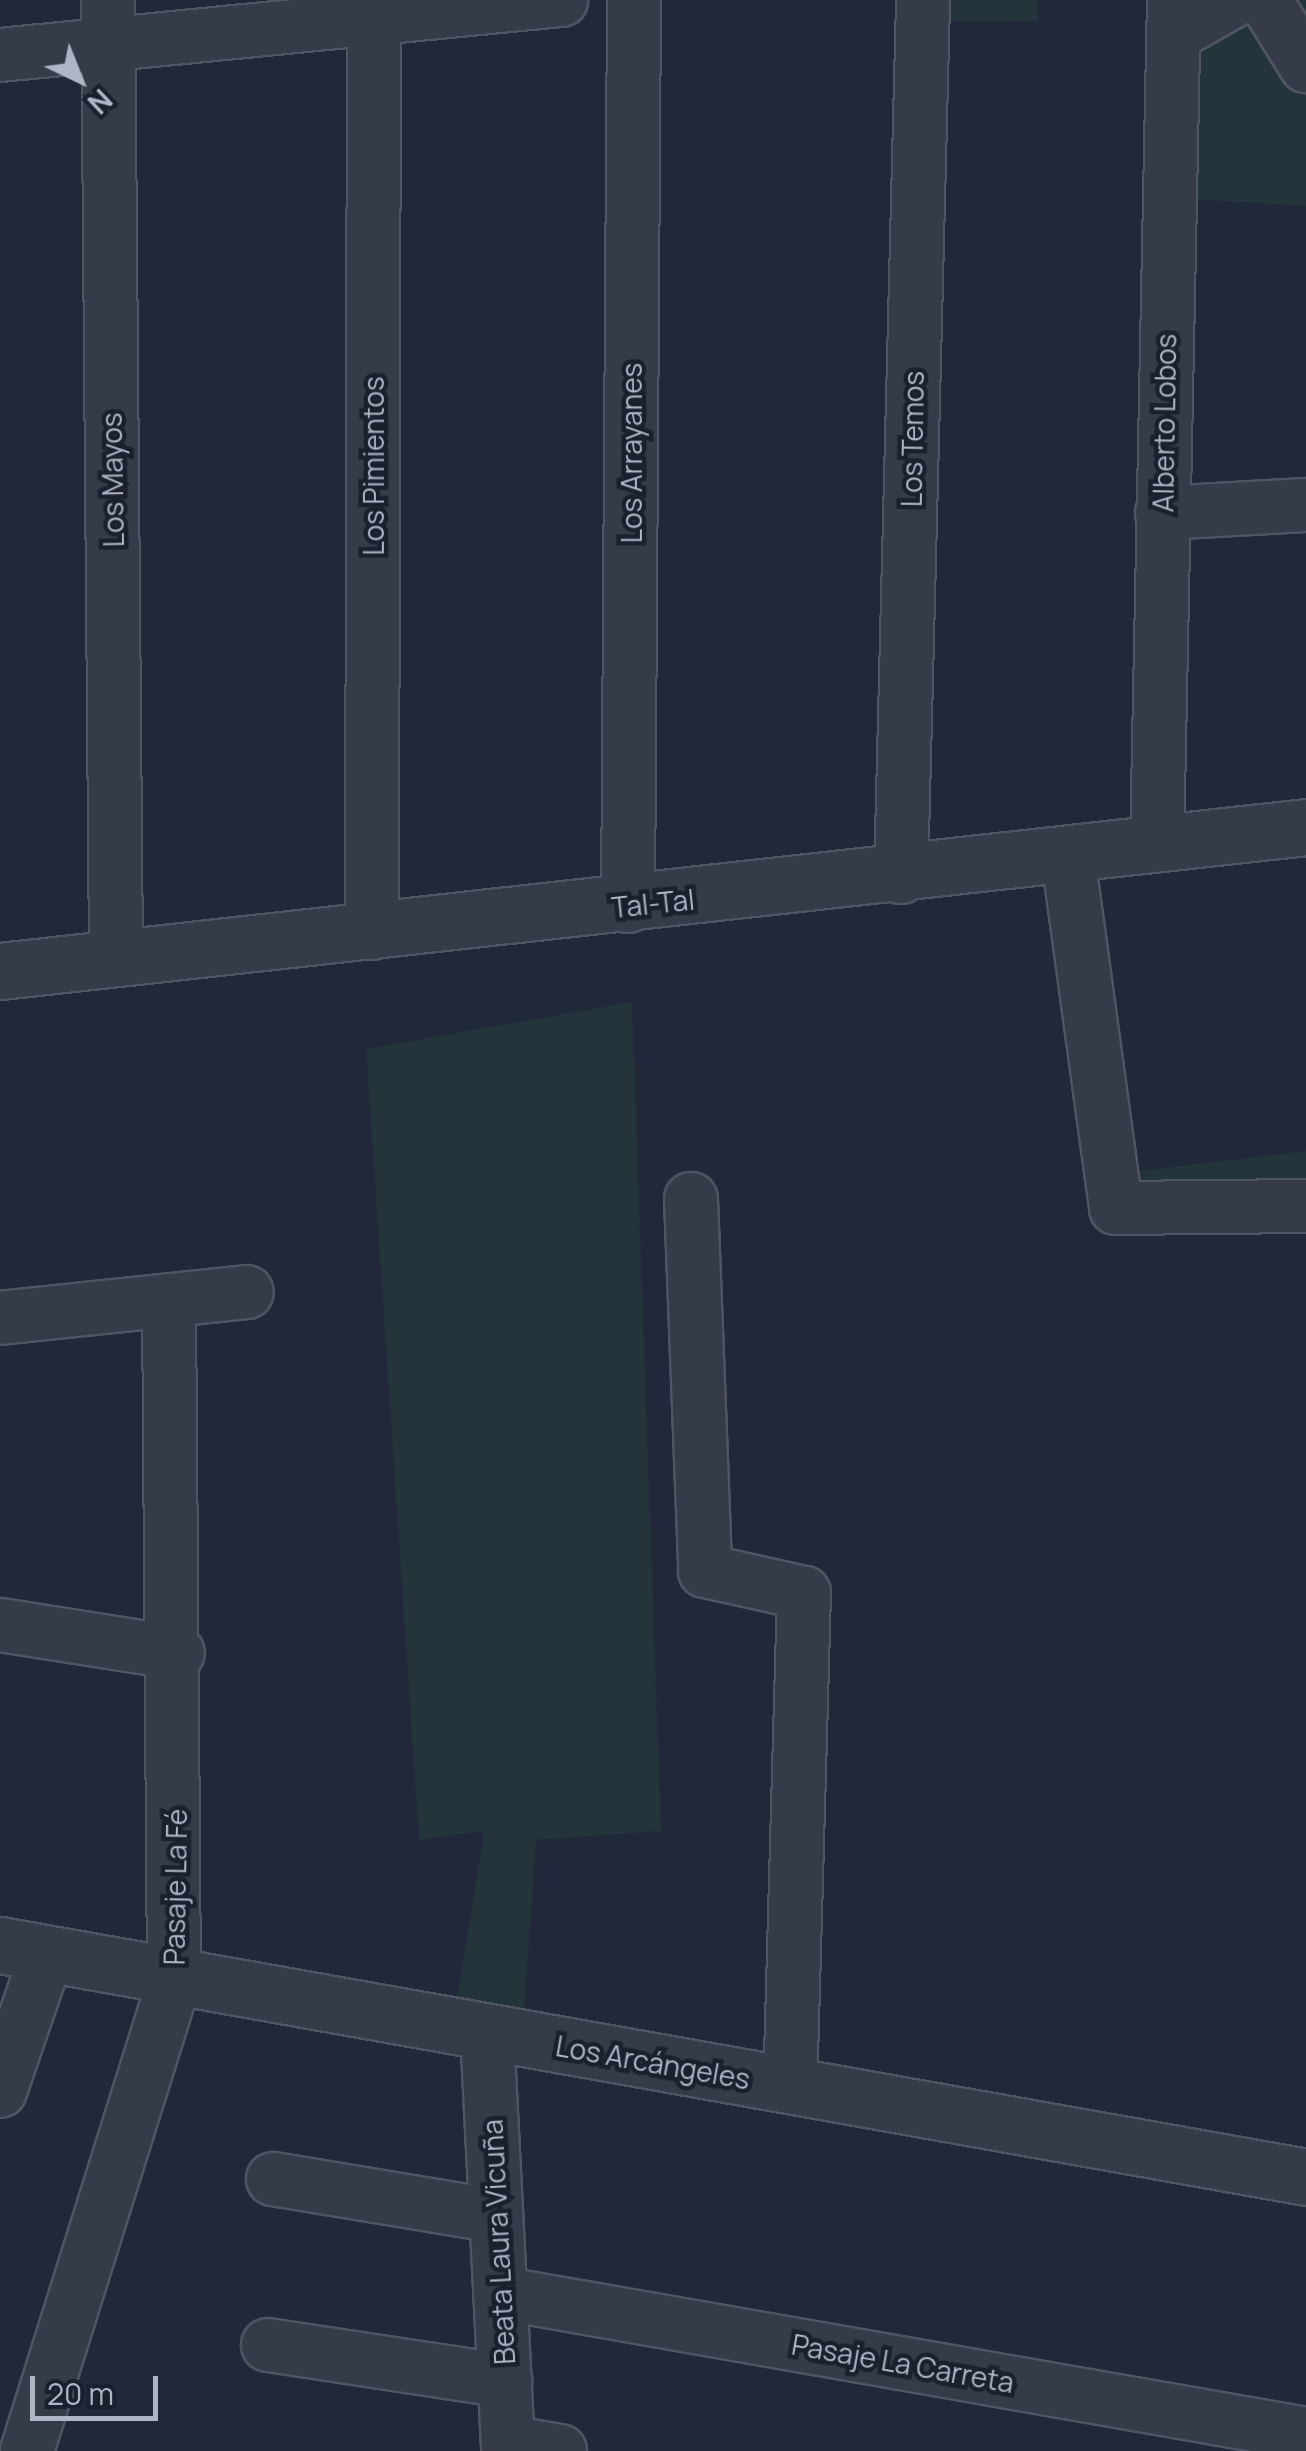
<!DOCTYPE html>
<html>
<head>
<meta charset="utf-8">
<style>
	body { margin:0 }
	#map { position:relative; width:1306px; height:2451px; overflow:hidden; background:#212839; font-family:Manrope,sans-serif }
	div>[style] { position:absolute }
	.green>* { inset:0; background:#23343a }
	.roads { filter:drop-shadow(2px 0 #505564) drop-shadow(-2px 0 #505564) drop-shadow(0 2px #505564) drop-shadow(0 -2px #505564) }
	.minor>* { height:52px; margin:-26px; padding:0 26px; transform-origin:26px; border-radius:26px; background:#353b49 }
	.tertiary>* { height:55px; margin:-27.5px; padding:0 27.5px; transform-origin:27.5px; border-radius:27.5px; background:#353b49 }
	span { translate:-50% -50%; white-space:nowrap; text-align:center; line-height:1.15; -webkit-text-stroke:9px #1a202e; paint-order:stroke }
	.street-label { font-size:28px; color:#b0b5c5 }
	.north { position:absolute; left:30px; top:30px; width:100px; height:100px; -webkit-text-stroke:8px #1a202e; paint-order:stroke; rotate:137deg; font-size:28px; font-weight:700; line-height:40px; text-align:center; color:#b0b5c5 }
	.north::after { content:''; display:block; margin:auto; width:35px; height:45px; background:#b0b5c5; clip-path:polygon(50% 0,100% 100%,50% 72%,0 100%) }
	.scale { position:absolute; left:30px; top:2376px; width:128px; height:45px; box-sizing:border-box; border:5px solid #b0b5c5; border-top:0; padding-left:12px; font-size:30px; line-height:35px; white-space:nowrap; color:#b0b5c5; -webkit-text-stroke:8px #1a202e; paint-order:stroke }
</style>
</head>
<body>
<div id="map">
	<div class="green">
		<i style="clip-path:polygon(923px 0,1038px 0,1038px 21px,922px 22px)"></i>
		<i style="clip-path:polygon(1192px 0,1306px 0,1306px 206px,1189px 199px)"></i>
		<i style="clip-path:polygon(632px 1002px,661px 1831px,536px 1840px,524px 2011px,457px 2001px,484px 1831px,419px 1840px,366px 1049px)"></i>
		<i style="clip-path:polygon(1306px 1151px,1306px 1191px,1140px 1192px,1138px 1171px)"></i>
	</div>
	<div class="roads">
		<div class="minor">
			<i style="left:108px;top:0;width:959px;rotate:89.52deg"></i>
			<i style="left:1265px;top:0;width:78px;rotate:58.2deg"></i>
			<i style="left:1173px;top:35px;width:71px;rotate:-29.4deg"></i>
			<i style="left:0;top:55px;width:564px;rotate:-5.6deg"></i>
			<i style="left:1162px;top:513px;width:144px;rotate:-3.2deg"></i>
			<i style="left:1157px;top:845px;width:845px;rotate:-88.85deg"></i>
			<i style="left:1068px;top:857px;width:354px;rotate:82.2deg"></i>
			<i style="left:1116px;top:1208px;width:190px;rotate:-0.6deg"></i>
			<i style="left:901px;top:877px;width:877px;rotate:-88.56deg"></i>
			<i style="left:628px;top:906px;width:906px;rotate:-89.62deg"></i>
			<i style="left:372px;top:933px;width:933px;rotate:-89.88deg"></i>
			<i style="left:691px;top:1199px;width:372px;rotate:87.8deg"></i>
			<i style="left:705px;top:1571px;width:101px;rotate:12.5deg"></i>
			<i style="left:804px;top:1593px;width:494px;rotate:91.6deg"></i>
			<i style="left:0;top:1318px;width:248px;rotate:-6deg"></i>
			<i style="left:0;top:1625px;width:180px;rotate:8.9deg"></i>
			<i style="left:487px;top:2032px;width:420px;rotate:87.1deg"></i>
			<i style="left:0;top:2091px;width:145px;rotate:-71.1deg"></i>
			<i style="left:273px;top:2179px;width:226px;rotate:9.4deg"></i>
			<i style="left:500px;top:2293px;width:818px;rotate:9.92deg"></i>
			<i style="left:268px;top:2345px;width:240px;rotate:8.6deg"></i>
			<i style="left:508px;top:2442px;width:53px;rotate:9.8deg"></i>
			<i style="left:27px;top:2451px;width:492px;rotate:-72.6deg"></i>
			<i style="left:174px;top:1981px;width:680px;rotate:-90.42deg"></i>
		</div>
		<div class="tertiary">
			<i style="left:0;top:971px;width:1314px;rotate:-6.29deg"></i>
			<i style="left:0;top:1945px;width:1326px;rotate:10.07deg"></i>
		</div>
	</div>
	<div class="street-label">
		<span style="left:1164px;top:423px;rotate:-89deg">Alberto Lobos</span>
		<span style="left:912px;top:439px;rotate:-89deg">Los Temos</span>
		<span style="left:631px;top:453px;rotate:-90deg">Los Arrayanes</span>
		<span style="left:373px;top:466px;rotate:-90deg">Los Pimientos</span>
		<span style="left:112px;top:480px;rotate:-91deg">Los Mayos</span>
		<span style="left:653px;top:903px;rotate:-6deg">Tal-Tal</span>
		<span style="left:175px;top:1887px;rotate:-89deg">Pasaje La Fé</span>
		<span style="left:653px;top:2062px;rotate:10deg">Los Arcángeles</span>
		<span style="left:498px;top:2242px;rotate:-93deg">Beata Laura Vicuña</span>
		<span style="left:903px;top:2363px;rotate:10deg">Pasaje La Carreta</span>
	</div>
	<div class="north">N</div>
	<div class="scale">20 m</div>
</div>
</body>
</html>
